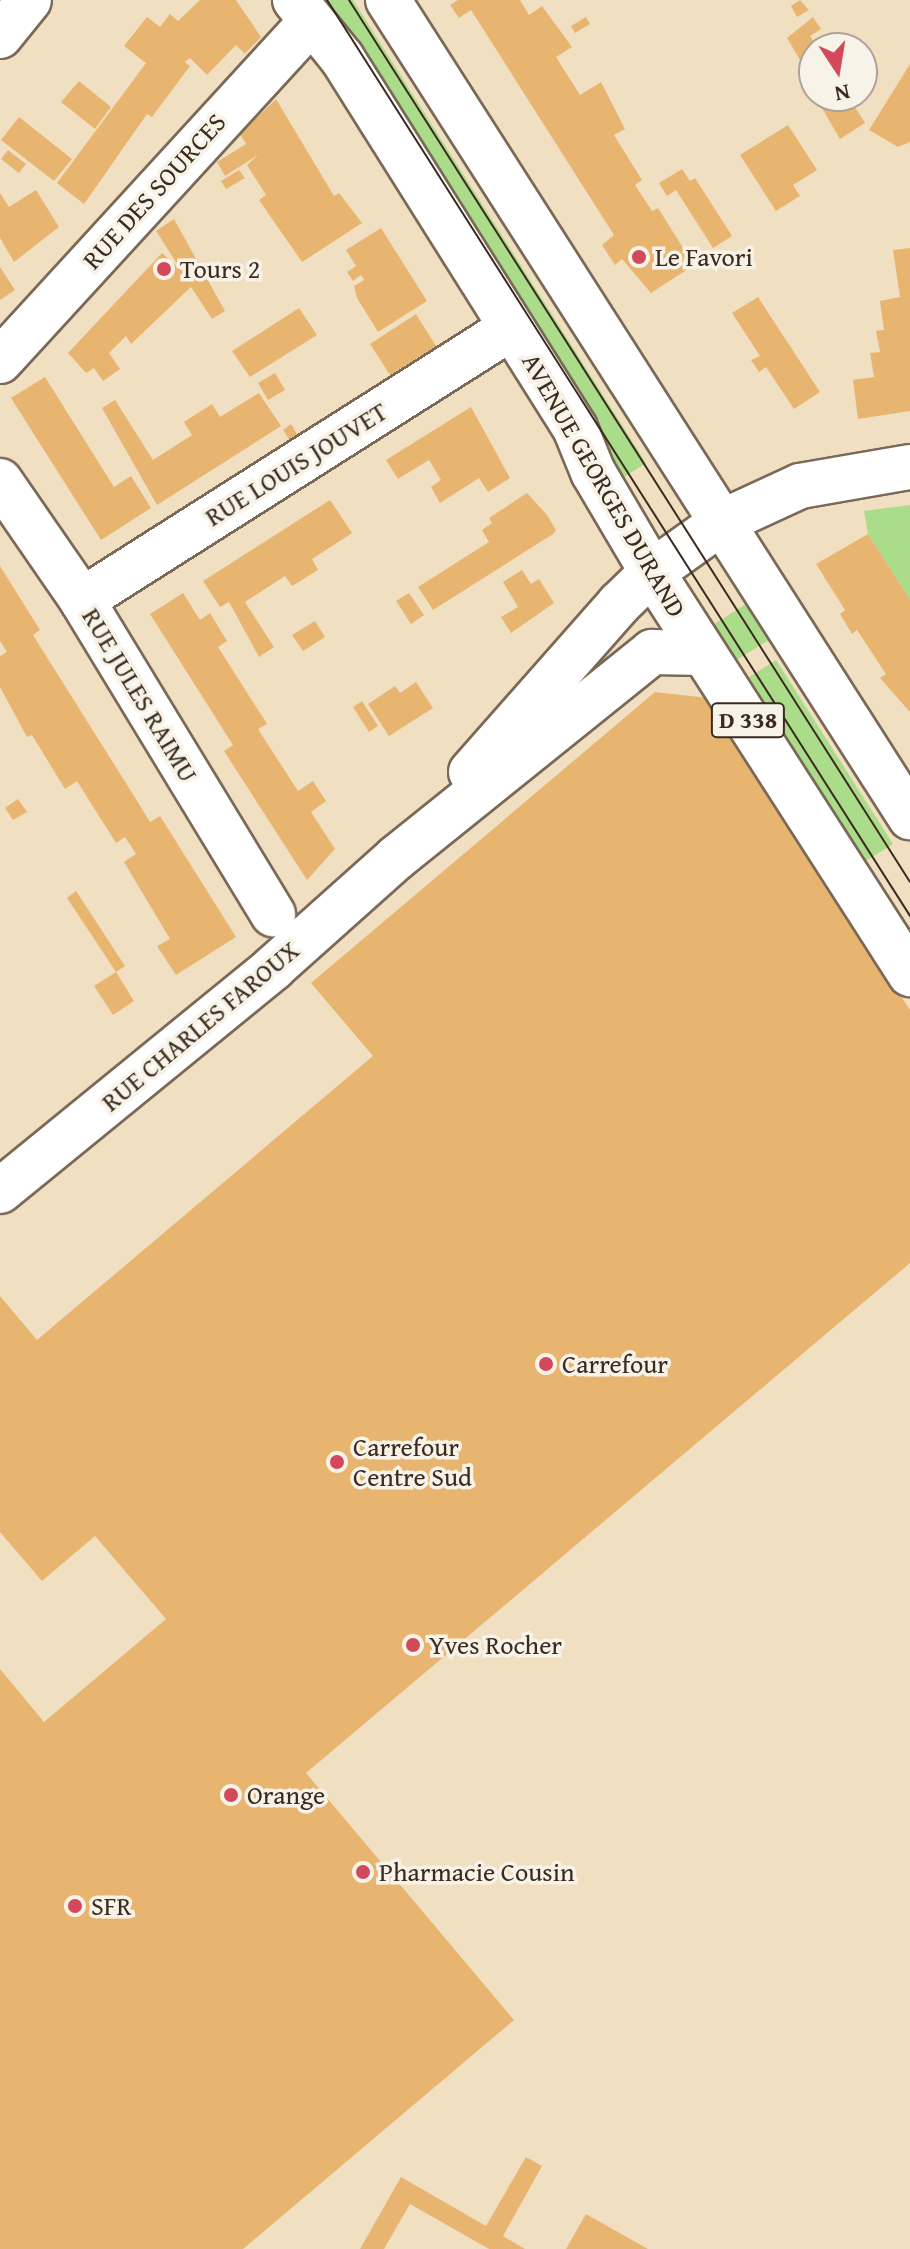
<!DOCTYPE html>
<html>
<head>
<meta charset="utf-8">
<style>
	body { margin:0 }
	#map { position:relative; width:910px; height:2249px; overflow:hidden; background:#f1dfc2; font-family:"Gentium Book Plus",serif }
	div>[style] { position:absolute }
	.green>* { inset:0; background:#abdc8a }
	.building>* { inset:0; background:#e8b571 }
	.roads { filter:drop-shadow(2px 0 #7b6957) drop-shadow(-2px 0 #7b6957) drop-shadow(0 2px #7b6957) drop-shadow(0 -2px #7b6957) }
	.minor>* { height:44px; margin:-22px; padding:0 22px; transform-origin:22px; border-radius:22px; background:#fff }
	.major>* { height:44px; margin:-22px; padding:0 22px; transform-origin:22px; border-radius:22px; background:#fff }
	.tram>* { height:2px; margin:-1px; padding:0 1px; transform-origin:1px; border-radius:1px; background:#3b2a1e }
	.dots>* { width:22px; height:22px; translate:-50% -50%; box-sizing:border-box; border:4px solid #f7f3e8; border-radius:50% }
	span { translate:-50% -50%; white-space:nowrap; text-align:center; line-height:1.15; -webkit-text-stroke:7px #f7f3e8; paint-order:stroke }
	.shield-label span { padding:2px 6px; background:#f7f3e8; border:2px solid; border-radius:6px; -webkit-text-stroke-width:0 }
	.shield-label { font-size:24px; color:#3b2a1e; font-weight:700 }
	.street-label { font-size:26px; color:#3b2a1e }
	.poi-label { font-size:26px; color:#3b2a1e }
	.left { translate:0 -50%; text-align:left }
	.north { position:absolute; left:798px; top:32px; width:80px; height:80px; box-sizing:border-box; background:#f7f3e8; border:2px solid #aca397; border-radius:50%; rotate:168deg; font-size:22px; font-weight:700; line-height:32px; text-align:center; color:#3b2a1e }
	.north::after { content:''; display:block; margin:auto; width:28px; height:36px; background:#d1495b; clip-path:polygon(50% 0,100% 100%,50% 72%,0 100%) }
</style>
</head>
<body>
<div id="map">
	<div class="green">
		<i style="clip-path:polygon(323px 0,353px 0,646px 463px,624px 477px)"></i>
		<i style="clip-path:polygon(910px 505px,910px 600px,868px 534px,864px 511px)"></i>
		<i style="clip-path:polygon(754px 599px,777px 635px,725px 667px,703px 631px)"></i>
		<i style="clip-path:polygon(776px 660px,893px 844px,866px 861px,749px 677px)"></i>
	</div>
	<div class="building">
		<i style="clip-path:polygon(200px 0,236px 0,261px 37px,245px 54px,236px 45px,207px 75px,190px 58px,185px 62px,190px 66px,152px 117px,147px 114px,84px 204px,57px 183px,146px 63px,124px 46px,147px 17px,160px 27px,170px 14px,178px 21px)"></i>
		<i style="clip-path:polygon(458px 0,520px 0,529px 15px,542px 6px,572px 47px,556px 57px,580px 95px,601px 82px,625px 129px,614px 135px,642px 180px,635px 185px,652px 211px,658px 208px,694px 265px,651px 293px,622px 259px,615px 265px,602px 245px,614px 235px,471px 10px,459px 18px,450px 5px)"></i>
		<i style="clip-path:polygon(800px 0,809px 10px,797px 17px,791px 6px)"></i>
		<i style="clip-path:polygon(586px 17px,590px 24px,575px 33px,571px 26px)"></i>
		<i style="clip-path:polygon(813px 17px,821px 29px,810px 36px,818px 48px,814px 65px,806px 70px,787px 38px)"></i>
		<i style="clip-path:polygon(910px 64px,910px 142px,898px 147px,869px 130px)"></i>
		<i style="clip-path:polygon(79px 81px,111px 107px,95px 129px,61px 102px)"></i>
		<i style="clip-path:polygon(834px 96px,848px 96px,865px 123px,840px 139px,820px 105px)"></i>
		<i style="clip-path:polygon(276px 99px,334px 196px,339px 193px,362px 223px,302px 262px,259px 200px,266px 195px,247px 165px,258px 155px,225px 176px,217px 162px,246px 144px,240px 134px)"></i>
		<i style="clip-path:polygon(19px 117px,72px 159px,54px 181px,1px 140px)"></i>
		<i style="clip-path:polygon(788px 125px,817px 170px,793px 185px,800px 196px,776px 211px,740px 155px)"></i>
		<i style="clip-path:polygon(8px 150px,26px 164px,19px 173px,1px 159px)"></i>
		<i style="clip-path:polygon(682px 169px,690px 181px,695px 178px,732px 236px,713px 248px,676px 190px,667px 196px,659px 183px)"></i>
		<i style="clip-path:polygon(239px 170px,245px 178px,226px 189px,221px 181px)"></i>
		<i style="clip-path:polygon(36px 190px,59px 227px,14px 262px,0 238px,0 193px,9px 207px)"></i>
		<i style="clip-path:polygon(174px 219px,225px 311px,212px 319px,191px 287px,131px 344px,126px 336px,109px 353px,120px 369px,103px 381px,94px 368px,86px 373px,68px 353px,162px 253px,181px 270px,156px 231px)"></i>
		<i style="clip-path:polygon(381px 228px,427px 301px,378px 332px,357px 298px,354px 286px,364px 280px,361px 275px,353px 281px,347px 272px,356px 266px,346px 250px)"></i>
		<i style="clip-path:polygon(910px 248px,910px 411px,858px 419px,853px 380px,874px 377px,870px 353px,880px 352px,876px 331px,884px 330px,880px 301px,900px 297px,893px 250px)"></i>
		<i style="clip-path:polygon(0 267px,15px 290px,0 300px)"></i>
		<i style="clip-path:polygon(758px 297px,820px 392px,794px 409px,766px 367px,759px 372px,751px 360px,760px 356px,732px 313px)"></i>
		<i style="clip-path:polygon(299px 308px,317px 335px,250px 377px,232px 351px)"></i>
		<i style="clip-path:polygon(416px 314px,436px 346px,390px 375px,370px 344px)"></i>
		<i style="clip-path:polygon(275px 373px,285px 390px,268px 400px,258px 383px)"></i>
		<i style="clip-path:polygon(45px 377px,114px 487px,131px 476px,151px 508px,101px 540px,11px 398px)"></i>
		<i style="clip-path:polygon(259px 393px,281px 426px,157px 505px,102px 408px,115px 400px,153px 460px,192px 435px,184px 422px,212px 404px,220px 417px)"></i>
		<i style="clip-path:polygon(471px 407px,510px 478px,488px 492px,479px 478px,440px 503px,431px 487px,441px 480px,429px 460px,398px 479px,386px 460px)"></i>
		<i style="clip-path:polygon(291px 424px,300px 439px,292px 444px,283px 430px)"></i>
		<i style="clip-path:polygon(527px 493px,547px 515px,556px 530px,553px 534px,433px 610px,418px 587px,489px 542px,482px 530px,492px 523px,489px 518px)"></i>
		<i style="clip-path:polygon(330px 500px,352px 533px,312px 559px,318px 570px,292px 586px,285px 576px,245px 602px,274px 647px,259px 657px,229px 602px,220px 607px,203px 581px)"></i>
		<i style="clip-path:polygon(868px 534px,910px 600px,910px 712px,880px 678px,886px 674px,857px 630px,852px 634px,840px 614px,845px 610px,816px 564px)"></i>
		<i style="clip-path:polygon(0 566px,40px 630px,33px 635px,139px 804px,150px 822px,160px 816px,236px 937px,176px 975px,157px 946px,170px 939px,124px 862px,136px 854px,125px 837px,116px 843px,77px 781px,65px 789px,32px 735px,27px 737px,0 687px,0 656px,7px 652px,0 641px)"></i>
		<i style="clip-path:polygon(522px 570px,531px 584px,539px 579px,554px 603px,511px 633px,501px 617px,518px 607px,503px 582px)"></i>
		<i style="clip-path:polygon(183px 593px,200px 620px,210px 613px,227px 641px,218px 647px,267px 724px,258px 729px,298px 791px,313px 781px,326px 801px,311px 812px,335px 849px,307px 880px,224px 751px,233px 745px,150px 614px)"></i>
		<i style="clip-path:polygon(409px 593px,424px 615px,411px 624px,396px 601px)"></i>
		<i style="clip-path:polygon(315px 621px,325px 637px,303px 651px,292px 635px)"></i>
		<i style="clip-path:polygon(416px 682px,433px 708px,389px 736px,368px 704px,395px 686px,400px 693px)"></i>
		<i style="clip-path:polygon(655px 692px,708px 698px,910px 1010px,910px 1263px,306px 1773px,514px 2020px,243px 2249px,0 2249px,0 1669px,44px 1722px,166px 1619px,95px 1536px,42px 1581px,0 1532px,0 1296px,37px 1340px,373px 1056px,311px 983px)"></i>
		<i style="clip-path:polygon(362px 701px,378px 726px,369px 732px,353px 707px)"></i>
		<i style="clip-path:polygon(18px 799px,27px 812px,13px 820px,5px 808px)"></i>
		<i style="clip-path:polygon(76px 891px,125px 966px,116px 972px,67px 898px)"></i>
		<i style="clip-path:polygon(116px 972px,134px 1001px,113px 1015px,94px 986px)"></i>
		<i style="clip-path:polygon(526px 2157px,542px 2166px,503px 2236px,525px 2249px,489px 2249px,410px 2204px,384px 2249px,360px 2249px,401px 2177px,486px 2226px)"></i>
		<i style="clip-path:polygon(586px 2214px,648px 2249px,566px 2249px)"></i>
	</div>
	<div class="roads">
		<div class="minor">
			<i style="left:0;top:36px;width:46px;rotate:-51.1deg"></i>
			<i style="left:0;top:361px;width:459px;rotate:-47.5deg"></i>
			<i style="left:0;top:481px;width:145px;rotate:55.4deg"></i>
			<i style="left:82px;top:600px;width:368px;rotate:58.7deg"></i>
			<i style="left:82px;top:600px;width:508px;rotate:-32.38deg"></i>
			<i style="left:471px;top:772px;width:224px;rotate:-48.6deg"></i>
			<i style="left:619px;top:604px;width:46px;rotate:-44.1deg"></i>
			<i style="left:652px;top:572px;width:86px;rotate:-35.5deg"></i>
			<i style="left:722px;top:522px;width:86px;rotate:-24.8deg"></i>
			<i style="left:800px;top:486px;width:112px;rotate:-9.8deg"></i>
			<i style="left:0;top:1191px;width:353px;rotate:-39.2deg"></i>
			<i style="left:273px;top:968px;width:165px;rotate:-41.8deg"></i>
			<i style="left:396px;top:858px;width:329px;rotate:-38.8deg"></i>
			<i style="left:652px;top:652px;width:51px;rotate:1.1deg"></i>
		</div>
		<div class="major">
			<i style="left:295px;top:0;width:75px;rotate:51deg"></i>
			<i style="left:342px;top:58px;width:437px;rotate:57.8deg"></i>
			<i style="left:575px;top:428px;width:48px;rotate:67.8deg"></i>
			<i style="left:593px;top:472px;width:116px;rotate:59.5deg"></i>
			<i style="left:652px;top:572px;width:478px;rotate:57.3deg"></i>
			<i style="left:388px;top:0;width:970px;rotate:57.42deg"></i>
		</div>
	</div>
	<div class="tram">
		<i style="left:327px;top:0;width:1086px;rotate:57.52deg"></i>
		<i style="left:349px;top:0;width:1045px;rotate:57.54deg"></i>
	</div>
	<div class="dots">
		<i style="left:639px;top:257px;background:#d1495b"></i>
		<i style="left:164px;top:269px;background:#d1495b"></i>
		<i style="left:546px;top:1364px;background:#d1495b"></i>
		<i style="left:337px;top:1462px;background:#d1495b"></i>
		<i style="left:413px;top:1645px;background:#d1495b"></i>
		<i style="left:231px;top:1795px;background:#d1495b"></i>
		<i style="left:363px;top:1872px;background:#d1495b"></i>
		<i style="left:75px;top:1906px;background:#d1495b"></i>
	</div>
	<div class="shield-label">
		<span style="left:748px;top:720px">D 338</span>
	</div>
	<div class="street-label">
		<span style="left:154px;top:191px;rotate:-48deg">RUE DES SOURCES</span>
		<span style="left:296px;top:464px;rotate:-32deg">RUE LOUIS JOUVET</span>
		<span style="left:604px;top:485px;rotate:60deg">AVENUE GEORGES DURAND</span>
		<span style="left:140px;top:695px;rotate:59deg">RUE JULES RAIMU</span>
		<span style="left:200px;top:1026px;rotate:-40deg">RUE CHARLES FAROUX</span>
	</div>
	<div class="poi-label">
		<span class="left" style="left:655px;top:257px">Le Favori</span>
		<span class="left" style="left:180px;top:269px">Tours 2</span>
		<span class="left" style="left:562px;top:1364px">Carrefour</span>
		<span class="left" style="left:353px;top:1462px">Carrefour<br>Centre Sud</span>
		<span class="left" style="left:429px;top:1645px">Yves Rocher</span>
		<span class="left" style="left:247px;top:1795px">Orange</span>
		<span class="left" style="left:379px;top:1872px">Pharmacie Cousin</span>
		<span class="left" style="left:91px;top:1906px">SFR</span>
	</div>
	<div class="north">N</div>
</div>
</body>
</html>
